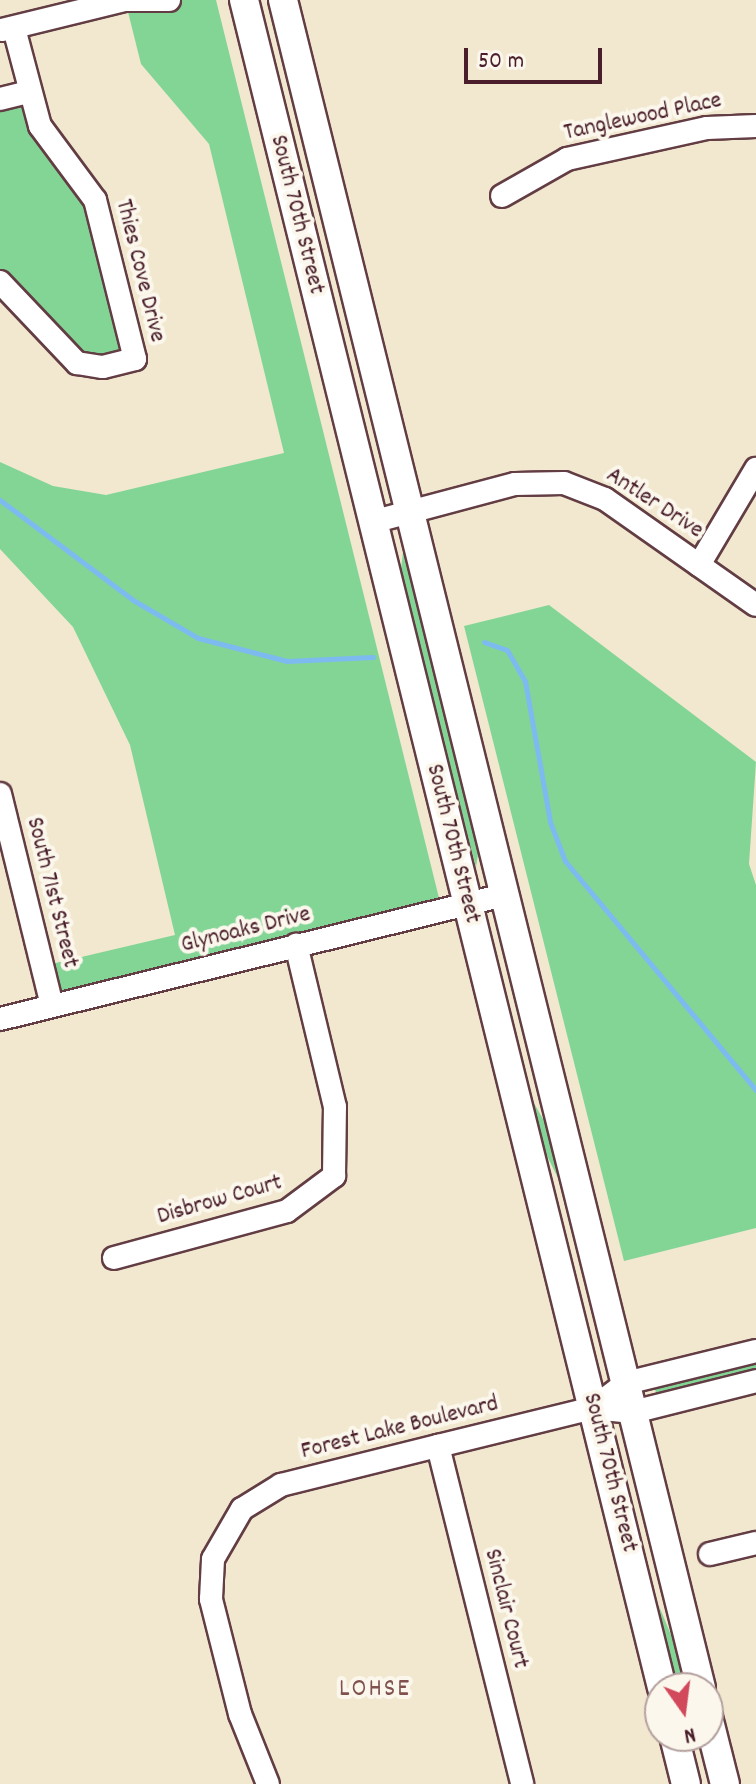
<!DOCTYPE html>
<html>
<head>
<meta charset="utf-8">
<style>
	body { margin:0 }
	#map { position:relative; width:756px; height:1784px; overflow:hidden; background:#f2e8cf; font-family:Dekko,sans-serif }
	div>[style] { position:absolute }
	.green>* { inset:0; background:#83d596 }
	.stream>* { height:5px; margin:-2.5px; padding:0 2.5px; transform-origin:2.5px; border-radius:2.5px; background:#7dbaf0 }
	.roads { filter:drop-shadow(2px 0 #633d44) drop-shadow(-2px 0 #633d44) drop-shadow(0 2px #633d44) drop-shadow(0 -2px #633d44) }
	.minor>* { height:22px; margin:-11px; padding:0 11px; transform-origin:11px; border-radius:11px; background:#fff }
	.major>* { height:28px; margin:-14px; padding:0 14px; transform-origin:14px; border-radius:14px; background:#fff }
	span { translate:-50% -50%; white-space:nowrap; text-align:center; line-height:1.15; -webkit-text-stroke:8px #fbf7ec; paint-order:stroke }
	.street-label { font-size:24px; color:#4a1f2b }
	.neighbourhood-label { font-size:26px; color:#80514d; letter-spacing:2px }
	.north { position:absolute; left:644px; top:1672px; width:80px; height:80px; box-sizing:border-box; background:#fbf7ec; border:2px solid #b4a19f; border-radius:50%; rotate:166deg; font-size:22px; font-weight:700; line-height:32px; text-align:center; color:#4a1f2b }
	.north::after { content:''; display:block; margin:auto; width:28px; height:36px; background:#d1495b; clip-path:polygon(50% 0,100% 100%,50% 72%,0 100%) }
	.scale { position:absolute; left:464px; top:48px; width:138px; height:36px; box-sizing:border-box; border:4px solid #4a1f2b; border-top:0; padding-left:10px; font-size:24px; line-height:28px; white-space:nowrap; color:#4a1f2b; -webkit-text-stroke:6px #fbf7ec; paint-order:stroke }
</style>
</head>
<body>
<div id="map">
	<div class="green">
		<i style="clip-path:polygon(125px 0,216px 0,442px 910px,52px 1005px,43px 966px,175px 935px,130px 745px,73px 627px,0 549px,0 462px,53px 486px,106px 495px,284px 453px,209px 144px,141px 64px)"></i>
		<i style="clip-path:polygon(29px 92px,77px 171px,135px 359px,91px 367px,0 282px,0 99px)"></i>
		<i style="clip-path:polygon(404px 545px,479px 848px,476px 867px,400px 576px)"></i>
		<i style="clip-path:polygon(549px 605px,756px 762px,749px 864px,756px 885px,756px 1228px,624px 1261px,464px 626px)"></i>
		<i style="clip-path:polygon(527px 1091px,547px 1126px,567px 1196px,543px 1148px)"></i>
		<i style="clip-path:polygon(756px 1351px,756px 1381px,659px 1405px,652px 1377px)"></i>
		<i style="clip-path:polygon(659px 1606px,671px 1635px,689px 1688px,676px 1688px)"></i>
	</div>
	<div class="stream">
		<i style="left:0;top:500px;width:166px;rotate:36.9deg"></i>
		<i style="left:133px;top:600px;width:75px;rotate:30.3deg"></i>
		<i style="left:198px;top:638px;width:92px;rotate:14.5deg"></i>
		<i style="left:287px;top:661px;width:86px;rotate:-2.7deg"></i>
		<i style="left:484px;top:642px;width:24px;rotate:19deg"></i>
		<i style="left:507px;top:650px;width:36px;rotate:60deg"></i>
		<i style="left:525px;top:681px;width:143px;rotate:79.9deg"></i>
		<i style="left:550px;top:822px;width:42px;rotate:69deg"></i>
		<i style="left:565px;top:861px;width:298px;rotate:50.2deg"></i>
	</div>
	<div class="roads">
		<div class="minor">
			<i style="left:2px;top:30px;width:127px;rotate:-13.7deg"></i>
			<i style="left:125px;top:0;width:44px"></i>
			<i style="left:0;top:99px;width:30px;rotate:-14deg"></i>
			<i style="left:502px;top:196px;width:75px;rotate:-29.6deg"></i>
			<i style="left:567px;top:159px;width:143px;rotate:-12.5deg"></i>
			<i style="left:707px;top:128px;width:49px;rotate:-2.3deg"></i>
			<i style="left:0;top:282px;width:112px;rotate:46.5deg"></i>
			<i style="left:77px;top:363px;width:26px;rotate:9deg"></i>
			<i style="left:103px;top:367px;width:33px;rotate:-14deg"></i>
			<i style="left:135px;top:359px;width:164px;rotate:-104.1deg"></i>
			<i style="left:95px;top:200px;width:92px;rotate:-126.6deg"></i>
			<i style="left:40px;top:126px;width:101px;rotate:-104.9deg"></i>
			<i style="left:372px;top:522px;width:148px;rotate:-14.9deg"></i>
			<i style="left:515px;top:484px;width:49px;rotate:-1.2deg"></i>
			<i style="left:564px;top:483px;width:44px;rotate:21.3deg"></i>
			<i style="left:605px;top:499px;width:184px;rotate:35.1deg"></i>
			<i style="left:699px;top:565px;width:112px;rotate:-59.3deg"></i>
			<i style="left:0;top:794px;width:217px;rotate:76.2deg"></i>
			<i style="left:0;top:1019px;width:519px;rotate:-13.82deg"></i>
			<i style="left:114px;top:1258px;width:179px;rotate:-15.2deg"></i>
			<i style="left:287px;top:1211px;width:59px;rotate:-36.7deg"></i>
			<i style="left:334px;top:1176px;width:69px;rotate:-89.2deg"></i>
			<i style="left:335px;top:1107px;width:167px;rotate:-103.5deg"></i>
			<i style="left:593px;top:1408px;width:41px;rotate:-37.1deg"></i>
			<i style="left:626px;top:1383px;width:134px;rotate:-13.8deg"></i>
			<i style="left:438px;top:1446px;width:348px;rotate:76deg"></i>
			<i style="left:710px;top:1554px;width:47px;rotate:-13.4deg"></i>
			<i style="left:268px;top:1784px;width:75px;rotate:-111.8deg"></i>
			<i style="left:240px;top:1714px;width:119px;rotate:-104.2deg"></i>
			<i style="left:211px;top:1599px;width:40px;rotate:-87.1deg"></i>
			<i style="left:213px;top:1559px;width:58px;rotate:-59.9deg"></i>
			<i style="left:242px;top:1509px;width:46px;rotate:-31.6deg"></i>
			<i style="left:281px;top:1485px;width:162px;rotate:-14deg"></i>
			<i style="left:438px;top:1446px;width:160px;rotate:-13.8deg"></i>
			<i style="left:593px;top:1408px;width:40px;rotate:5.7deg"></i>
			<i style="left:633px;top:1412px;width:127px;rotate:-14.1deg"></i>
		</div>
		<div class="major">
			<i style="left:244px;top:0;width:1739px;rotate:76.09deg"></i>
			<i style="left:283px;top:0;width:1739px;rotate:76.09deg"></i>
			<i style="left:708px;top:1717px;width:69px;rotate:75.8deg"></i>
			<i style="left:674px;top:1736px;width:49px;rotate:76deg"></i>
		</div>
	</div>
	<div class="street-label">
		<span style="left:643px;top:118px;rotate:-12deg">Tanglewood Place</span>
		<span style="left:296px;top:215px;rotate:76deg">South 70th Street</span>
		<span style="left:139px;top:271px;rotate:76deg">Thies Cove Drive</span>
		<span style="left:654px;top:504px;rotate:33deg">Antler Drive</span>
		<span style="left:452px;top:844px;rotate:76deg">South 70th Street</span>
		<span style="left:51px;top:893px;rotate:76deg">South 71st Street</span>
		<span style="left:246px;top:931px;rotate:-14deg">Glynoaks Drive</span>
		<span style="left:220px;top:1201px;rotate:-16deg">Disbrow Court</span>
		<span style="left:400px;top:1429px;rotate:-14deg">Forest Lake Boulevard</span>
		<span style="left:609px;top:1473px;rotate:76deg">South 70th Street</span>
		<span style="left:505px;top:1609px;rotate:76deg">Sinclair Court</span>
	</div>
	<div class="neighbourhood-label">
		<span style="left:375px;top:1690px">LOHSE</span>
	</div>
	<div class="north">N</div>
	<div class="scale">50 m</div>
</div>
</body>
</html>
